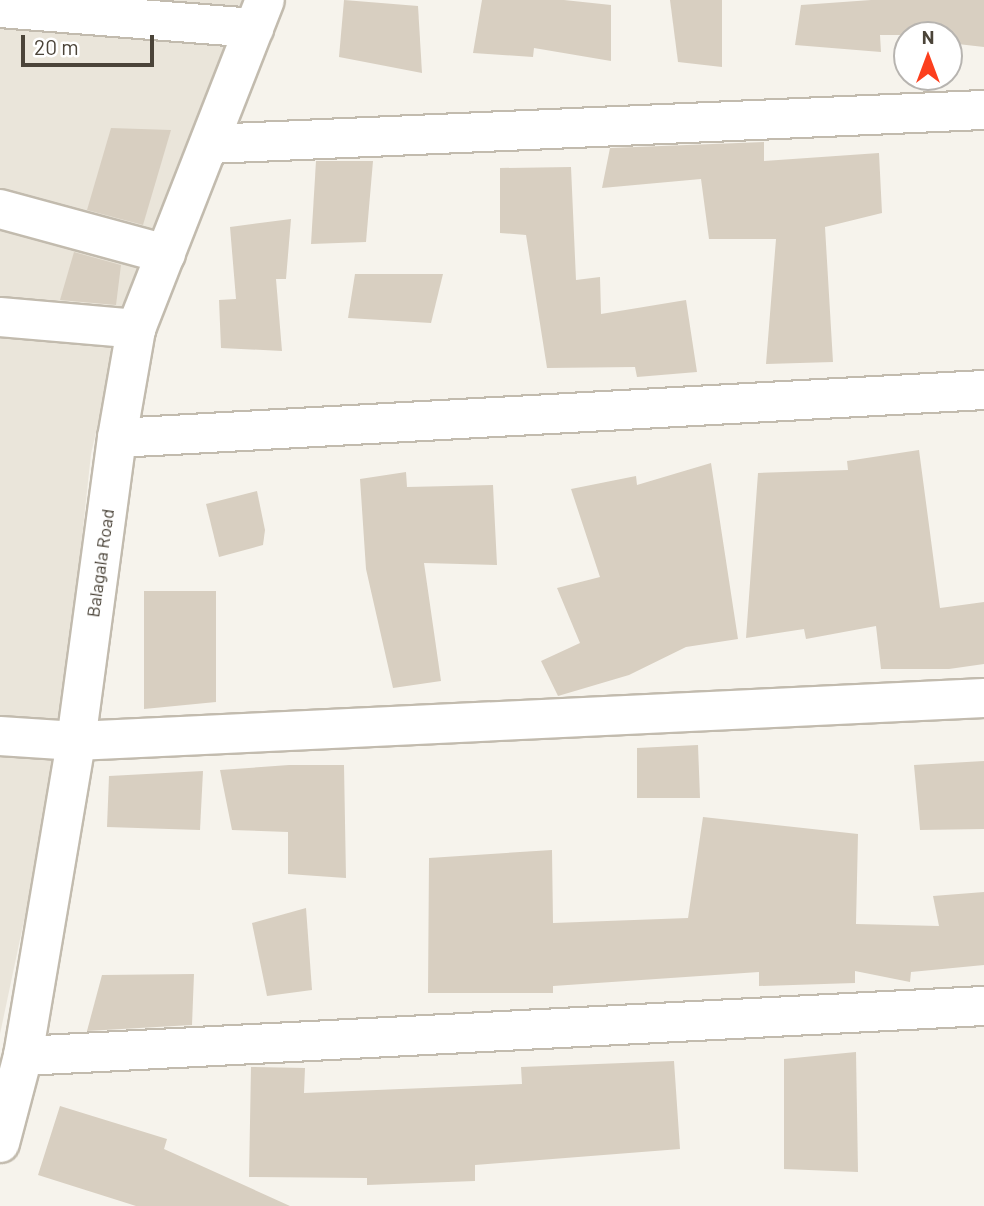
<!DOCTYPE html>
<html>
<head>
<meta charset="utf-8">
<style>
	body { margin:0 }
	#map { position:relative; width:984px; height:1206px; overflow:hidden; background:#f6f3ec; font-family:Barlow,sans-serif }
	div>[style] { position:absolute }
	.residential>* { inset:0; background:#eae5da }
	.building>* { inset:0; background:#d8cfc1 }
	.roads { filter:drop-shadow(2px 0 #c2bbae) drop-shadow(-2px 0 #c2bbae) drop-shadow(0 2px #c2bbae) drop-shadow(0 -2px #c2bbae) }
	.minor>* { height:38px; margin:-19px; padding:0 19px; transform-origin:19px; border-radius:19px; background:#fff }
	span { translate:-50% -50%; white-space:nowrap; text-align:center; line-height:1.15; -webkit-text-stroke:6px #fff; paint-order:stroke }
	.street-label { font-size:18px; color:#4b4439 }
	.north { position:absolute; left:893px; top:21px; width:70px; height:70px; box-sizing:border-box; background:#fff; border:2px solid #b7b4b0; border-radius:50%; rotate:0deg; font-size:19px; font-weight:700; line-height:28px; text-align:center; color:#4b4439 }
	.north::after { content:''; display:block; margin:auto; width:24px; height:32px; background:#fc3f1d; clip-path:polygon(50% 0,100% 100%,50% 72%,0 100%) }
	.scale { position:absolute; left:21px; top:35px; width:133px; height:32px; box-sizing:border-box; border:4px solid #4b4439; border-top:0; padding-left:9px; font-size:21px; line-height:24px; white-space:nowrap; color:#4b4439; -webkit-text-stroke:5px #fff; paint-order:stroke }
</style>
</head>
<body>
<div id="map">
	<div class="residential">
		<i style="clip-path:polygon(0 0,247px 0,118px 337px,91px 454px,58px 760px,0 1034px)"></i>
	</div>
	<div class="building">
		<i style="clip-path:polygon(344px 0,418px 6px,422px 73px,339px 57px)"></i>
		<i style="clip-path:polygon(482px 0,564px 0,611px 5px,611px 61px,534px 48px,533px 57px,473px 53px)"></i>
		<i style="clip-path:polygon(670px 0,722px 0,722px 67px,678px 62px)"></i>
		<i style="clip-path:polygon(871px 0,984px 0,984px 47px,949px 43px,949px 35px,880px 35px,881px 52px,795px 45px,801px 5px)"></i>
		<i style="clip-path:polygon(111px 128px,171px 130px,143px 225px,87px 210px)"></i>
		<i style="clip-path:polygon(764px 142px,764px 161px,879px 153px,882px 213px,825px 227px,833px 362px,766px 364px,776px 239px,709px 239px,701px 179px,602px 188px,610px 148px)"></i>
		<i style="clip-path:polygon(316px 161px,373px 161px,366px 242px,311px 244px)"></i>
		<i style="clip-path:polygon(571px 167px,576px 280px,600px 277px,601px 314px,686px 300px,697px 372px,637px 377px,635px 367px,547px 368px,526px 235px,500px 233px,500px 168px)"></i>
		<i style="clip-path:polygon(291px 219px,286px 279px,276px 279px,282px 351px,221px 348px,219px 300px,236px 299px,230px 227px)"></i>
		<i style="clip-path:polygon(74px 252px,121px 265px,116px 305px,60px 300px)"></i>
		<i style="clip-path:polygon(355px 274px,443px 274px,431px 323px,348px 318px)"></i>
		<i style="clip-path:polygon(919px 450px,940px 608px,984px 602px,984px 664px,949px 669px,881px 669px,876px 626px,806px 639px,804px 629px,746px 638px,758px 473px,848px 470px,847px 461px)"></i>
		<i style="clip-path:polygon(711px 463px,738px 639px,686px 647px,629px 675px,558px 696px,541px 661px,580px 643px,557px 588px,600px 577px,571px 489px,636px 476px,637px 485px)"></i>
		<i style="clip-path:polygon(406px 472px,407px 487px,493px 485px,497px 565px,424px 563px,441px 681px,393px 688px,366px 569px,360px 479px)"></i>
		<i style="clip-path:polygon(257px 491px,265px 530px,263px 545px,219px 557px,206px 504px)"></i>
		<i style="clip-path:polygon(144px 591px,216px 591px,216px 702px,144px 709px)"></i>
		<i style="clip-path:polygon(698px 745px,700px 798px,637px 798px,637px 748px)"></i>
		<i style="clip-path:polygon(984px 761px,984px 829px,920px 830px,914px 765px)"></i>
		<i style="clip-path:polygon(289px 765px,344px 765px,346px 878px,288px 874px,288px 832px,232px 830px,220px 770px)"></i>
		<i style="clip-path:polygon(203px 771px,200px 830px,107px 827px,109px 776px)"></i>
		<i style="clip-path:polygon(703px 817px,858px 834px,856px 924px,939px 926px,933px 896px,984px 892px,984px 965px,911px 972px,910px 982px,855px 971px,855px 983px,759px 986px,759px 972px,553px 986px,553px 993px,428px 993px,429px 858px,552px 850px,553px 923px,688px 918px)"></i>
		<i style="clip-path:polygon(306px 908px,312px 990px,267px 996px,252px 923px)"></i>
		<i style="clip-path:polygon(194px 974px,192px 1025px,87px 1031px,102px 975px)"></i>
		<i style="clip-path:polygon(856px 1052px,858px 1172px,784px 1169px,784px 1059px)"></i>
		<i style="clip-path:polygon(674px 1061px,680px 1149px,475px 1165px,475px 1181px,367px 1185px,367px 1178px,249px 1177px,251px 1067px,305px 1068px,304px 1093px,522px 1084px,521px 1067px)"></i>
		<i style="clip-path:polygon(60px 1106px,167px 1139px,164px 1149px,290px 1206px,136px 1206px,38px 1175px)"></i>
	</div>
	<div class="roads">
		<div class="minor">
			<i style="left:0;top:8px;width:255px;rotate:4.5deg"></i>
			<i style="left:210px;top:144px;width:775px;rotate:-2.52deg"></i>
			<i style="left:0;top:209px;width:172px;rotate:15.2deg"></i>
			<i style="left:0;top:317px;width:137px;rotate:5deg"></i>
			<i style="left:117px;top:438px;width:868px;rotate:-3.17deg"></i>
			<i style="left:0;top:736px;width:76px;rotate:3.8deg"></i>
			<i style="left:76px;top:741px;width:909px;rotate:-2.71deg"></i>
			<i style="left:23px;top:1056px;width:962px;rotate:-2.98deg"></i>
			<i style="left:0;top:1143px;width:90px;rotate:-75.2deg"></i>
			<i style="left:23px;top:1056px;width:319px;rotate:-80.4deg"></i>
			<i style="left:76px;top:741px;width:306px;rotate:-82.3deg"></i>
			<i style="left:117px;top:438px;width:111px;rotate:-80.1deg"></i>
			<i style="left:136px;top:329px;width:353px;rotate:-68.6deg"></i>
		</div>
	</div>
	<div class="street-label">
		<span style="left:100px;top:563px;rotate:-82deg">Balagala Road</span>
	</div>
	<div class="north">N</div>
	<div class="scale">20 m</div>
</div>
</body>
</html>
